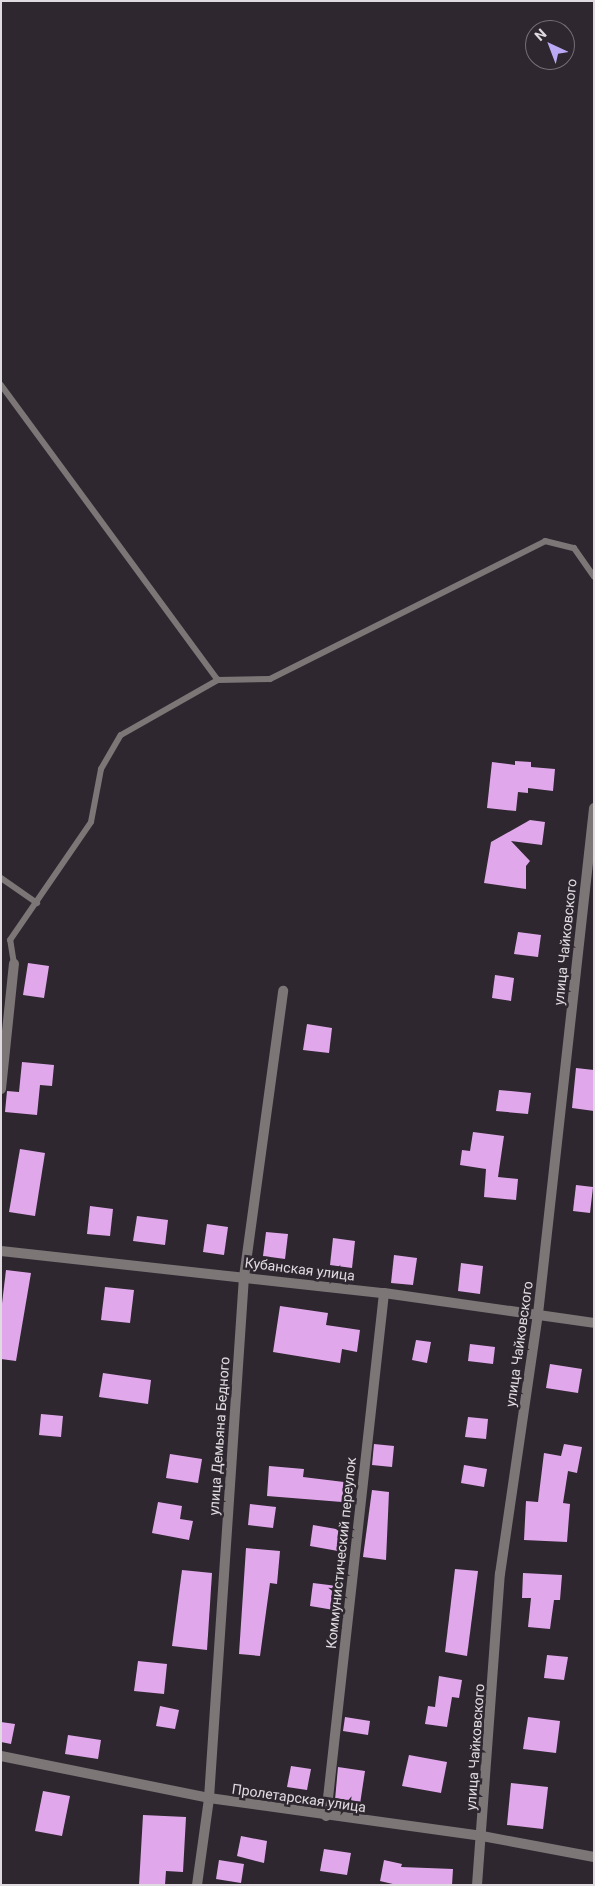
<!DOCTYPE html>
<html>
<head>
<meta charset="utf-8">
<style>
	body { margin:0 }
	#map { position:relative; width:595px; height:1886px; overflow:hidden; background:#2e272f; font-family:Roboto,sans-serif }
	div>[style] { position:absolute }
	.building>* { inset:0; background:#e0a8eb }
	.lane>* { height:6px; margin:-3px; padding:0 3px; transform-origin:3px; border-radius:3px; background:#7c7677 }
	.street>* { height:10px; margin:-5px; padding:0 5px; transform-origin:5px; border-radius:5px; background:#7c7677 }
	span { translate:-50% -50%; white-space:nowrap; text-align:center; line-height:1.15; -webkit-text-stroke:5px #2e272f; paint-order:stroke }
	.street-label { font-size:14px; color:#e0dbe1 }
	.frame { position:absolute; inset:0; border:2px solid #e0dbe1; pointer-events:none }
	.north { position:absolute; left:525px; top:20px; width:50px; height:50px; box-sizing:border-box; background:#2e272f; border:1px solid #756f76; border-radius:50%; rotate:317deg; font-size:14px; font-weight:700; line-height:20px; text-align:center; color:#e0dbe1 }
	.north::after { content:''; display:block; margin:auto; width:18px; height:22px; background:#baaaf6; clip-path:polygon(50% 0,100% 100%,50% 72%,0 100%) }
</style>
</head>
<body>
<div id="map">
	<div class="building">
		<i style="clip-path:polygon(515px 761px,531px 762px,531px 767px,555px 769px,553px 791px,528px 788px,528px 793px,518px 792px,516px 811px,487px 808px,492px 762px,515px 765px)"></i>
		<i style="clip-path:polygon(530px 820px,545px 822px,542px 845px,511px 841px,530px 861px,526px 866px,526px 889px,484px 883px,491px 842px)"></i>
		<i style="clip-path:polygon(518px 932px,541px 935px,538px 957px,514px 954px)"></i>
		<i style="clip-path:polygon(28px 963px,49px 966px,44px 998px,23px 995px)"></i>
		<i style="clip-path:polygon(495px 975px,514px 978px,511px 1001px,492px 998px)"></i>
		<i style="clip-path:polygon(307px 1024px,332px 1028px,329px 1053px,303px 1050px)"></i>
		<i style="clip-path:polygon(22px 1062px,54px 1065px,52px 1086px,40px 1085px,37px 1115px,5px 1112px,7px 1091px,19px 1092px)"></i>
		<i style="clip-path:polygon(576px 1068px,594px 1070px,594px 1111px,572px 1108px)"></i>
		<i style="clip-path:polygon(499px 1090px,531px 1093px,528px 1114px,496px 1111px)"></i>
		<i style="clip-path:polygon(473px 1132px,504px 1136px,498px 1177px,518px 1179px,516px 1200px,484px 1197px,486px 1169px,460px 1165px,462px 1150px,470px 1151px)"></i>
		<i style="clip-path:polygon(20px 1149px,45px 1153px,35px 1216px,9px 1212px)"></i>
		<i style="clip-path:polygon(576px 1185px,593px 1187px,590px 1213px,573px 1211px)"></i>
		<i style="clip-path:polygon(90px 1206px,113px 1209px,110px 1236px,87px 1234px)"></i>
		<i style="clip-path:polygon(137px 1216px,168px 1220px,165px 1245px,133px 1241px)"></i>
		<i style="clip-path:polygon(207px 1224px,228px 1227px,224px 1255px,203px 1252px)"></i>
		<i style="clip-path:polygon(266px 1232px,288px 1234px,285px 1259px,263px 1256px)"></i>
		<i style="clip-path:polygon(333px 1238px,355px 1241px,352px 1268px,330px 1265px)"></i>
		<i style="clip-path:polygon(394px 1255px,417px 1258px,413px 1285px,391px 1283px)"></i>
		<i style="clip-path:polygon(461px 1263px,483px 1266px,480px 1294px,458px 1291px)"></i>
		<i style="clip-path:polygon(6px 1270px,31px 1273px,16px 1361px,1px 1359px,1px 1312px)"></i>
		<i style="clip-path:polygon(105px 1287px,134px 1290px,130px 1323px,101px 1320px)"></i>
		<i style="clip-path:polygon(280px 1306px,328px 1313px,326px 1325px,360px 1330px,357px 1352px,342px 1349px,340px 1363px,273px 1352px)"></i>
		<i style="clip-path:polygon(416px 1340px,431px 1342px,427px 1363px,412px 1360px)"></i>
		<i style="clip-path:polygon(470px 1344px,495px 1347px,493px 1364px,468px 1361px)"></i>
		<i style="clip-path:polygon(550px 1364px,582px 1369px,578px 1393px,546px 1388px)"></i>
		<i style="clip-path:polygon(103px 1373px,151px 1380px,148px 1404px,99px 1397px)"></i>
		<i style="clip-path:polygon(41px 1414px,63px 1416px,61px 1437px,39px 1435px)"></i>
		<i style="clip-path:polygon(468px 1417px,488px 1419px,486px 1439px,465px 1437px)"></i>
		<i style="clip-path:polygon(374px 1444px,394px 1446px,392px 1467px,372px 1465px)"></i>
		<i style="clip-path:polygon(564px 1444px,582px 1447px,577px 1473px,568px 1471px,563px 1503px,570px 1504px,567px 1542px,524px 1540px,526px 1501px,538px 1502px,544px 1453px,561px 1456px)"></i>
		<i style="clip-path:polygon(170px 1454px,202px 1459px,198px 1483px,166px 1478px)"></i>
		<i style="clip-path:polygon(464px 1465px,487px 1469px,484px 1487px,461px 1483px)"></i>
		<i style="clip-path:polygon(269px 1466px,304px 1469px,303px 1477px,344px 1482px,342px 1502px,267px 1496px)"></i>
		<i style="clip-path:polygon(372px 1490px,389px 1492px,386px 1560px,363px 1557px)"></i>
		<i style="clip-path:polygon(158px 1502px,182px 1506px,180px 1519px,193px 1521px,189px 1540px,152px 1533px)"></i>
		<i style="clip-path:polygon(250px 1504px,276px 1507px,273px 1528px,248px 1525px)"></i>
		<i style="clip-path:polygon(313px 1525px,342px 1530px,338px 1551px,310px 1546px)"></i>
		<i style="clip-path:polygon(246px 1548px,280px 1551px,277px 1584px,270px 1583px,260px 1656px,239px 1654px)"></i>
		<i style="clip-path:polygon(455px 1569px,478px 1571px,467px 1656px,445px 1652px)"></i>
		<i style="clip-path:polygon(182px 1570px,212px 1573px,207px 1650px,172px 1646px)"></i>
		<i style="clip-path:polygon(523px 1573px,562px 1575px,560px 1600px,554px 1600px,550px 1629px,528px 1627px,531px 1598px,522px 1598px)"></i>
		<i style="clip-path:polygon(313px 1583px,337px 1586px,334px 1610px,310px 1606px)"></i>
		<i style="clip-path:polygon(547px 1655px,568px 1657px,564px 1680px,544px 1678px)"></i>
		<i style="clip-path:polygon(138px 1661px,167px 1664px,164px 1694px,134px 1691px)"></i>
		<i style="clip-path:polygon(439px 1676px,462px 1680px,459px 1698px,452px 1697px,447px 1727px,425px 1724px,428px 1706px,435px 1707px)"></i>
		<i style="clip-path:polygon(160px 1706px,179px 1710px,175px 1729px,156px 1726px)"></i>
		<i style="clip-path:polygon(345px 1717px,370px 1721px,368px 1735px,343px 1731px)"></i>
		<i style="clip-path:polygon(528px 1717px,560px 1721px,556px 1753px,523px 1749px)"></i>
		<i style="clip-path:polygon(1px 1722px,15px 1724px,11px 1744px,1px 1742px)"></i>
		<i style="clip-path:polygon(68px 1735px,101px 1740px,98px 1759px,65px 1754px)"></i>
		<i style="clip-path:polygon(409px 1755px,447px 1762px,441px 1793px,402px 1786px)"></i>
		<i style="clip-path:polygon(291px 1766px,311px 1769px,307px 1790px,287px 1787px)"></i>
		<i style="clip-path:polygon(338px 1767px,365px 1771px,360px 1804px,335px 1800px)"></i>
		<i style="clip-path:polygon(511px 1783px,548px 1787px,543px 1829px,507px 1825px)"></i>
		<i style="clip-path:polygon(43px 1791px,70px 1796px,62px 1836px,35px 1831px)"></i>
		<i style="clip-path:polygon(143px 1815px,186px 1817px,183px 1872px,166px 1871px,165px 1885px,139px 1885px)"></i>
		<i style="clip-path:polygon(241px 1836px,267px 1841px,264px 1863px,237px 1856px)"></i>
		<i style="clip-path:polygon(324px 1849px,351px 1853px,347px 1875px,320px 1871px)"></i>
		<i style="clip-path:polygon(219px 1860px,244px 1864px,241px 1883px,216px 1879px)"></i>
		<i style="clip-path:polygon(384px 1860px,402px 1864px,401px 1867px,453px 1869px,452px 1885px,397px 1885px,380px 1881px)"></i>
	</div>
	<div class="lane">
		<i style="left:1px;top:385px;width:366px;rotate:53.7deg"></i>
		<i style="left:218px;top:680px;width:52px;rotate:-1.1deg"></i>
		<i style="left:270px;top:679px;width:308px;rotate:-26.6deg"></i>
		<i style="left:545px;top:541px;width:30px;rotate:14deg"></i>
		<i style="left:574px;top:548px;width:35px;rotate:55deg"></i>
		<i style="left:1px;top:878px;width:44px;rotate:34.8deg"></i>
		<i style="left:14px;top:964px;width:24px;rotate:-99deg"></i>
		<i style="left:10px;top:940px;width:143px;rotate:-55.5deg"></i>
		<i style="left:91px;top:822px;width:54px;rotate:-79.3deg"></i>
		<i style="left:101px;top:769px;width:39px;rotate:-60deg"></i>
		<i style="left:121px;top:735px;width:112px;rotate:-29.6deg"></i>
	</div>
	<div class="street">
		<i style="left:1px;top:1089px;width:126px;rotate:-84.1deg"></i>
		<i style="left:1px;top:1251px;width:385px;rotate:6.3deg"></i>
		<i style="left:384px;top:1293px;width:212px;rotate:8.1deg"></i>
		<i style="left:1px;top:1756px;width:212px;rotate:11.4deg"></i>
		<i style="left:209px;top:1798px;width:276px;rotate:7.9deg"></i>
		<i style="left:482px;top:1836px;width:114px;rotate:10.6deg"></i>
		<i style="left:326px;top:1816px;width:526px;rotate:-83.67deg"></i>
		<i style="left:197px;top:1885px;width:88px;rotate:-82.1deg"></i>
		<i style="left:209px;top:1798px;width:522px;rotate:-86.16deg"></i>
		<i style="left:244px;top:1277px;width:289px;rotate:-82.2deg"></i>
		<i style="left:477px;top:1885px;width:312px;rotate:-85.8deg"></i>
		<i style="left:500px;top:1574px;width:263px;rotate:-81.7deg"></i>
		<i style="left:538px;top:1314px;width:509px;rotate:-83.68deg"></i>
	</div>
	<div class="street-label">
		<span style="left:565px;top:942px;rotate:-84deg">улица Чайковского</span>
		<span style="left:300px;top:1269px;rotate:7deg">Кубанская улица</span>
		<span style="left:519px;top:1344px;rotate:-82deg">улица Чайковского</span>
		<span style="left:219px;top:1436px;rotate:-86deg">улица Демьяна Бедного</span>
		<span style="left:341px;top:1553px;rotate:-84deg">Коммунистический переулок</span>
		<span style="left:475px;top:1747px;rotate:-86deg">улица Чайковского</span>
		<span style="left:299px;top:1798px;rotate:8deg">Пролетарская улица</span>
	</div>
	<div class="frame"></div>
	<div class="north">N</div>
</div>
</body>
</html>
